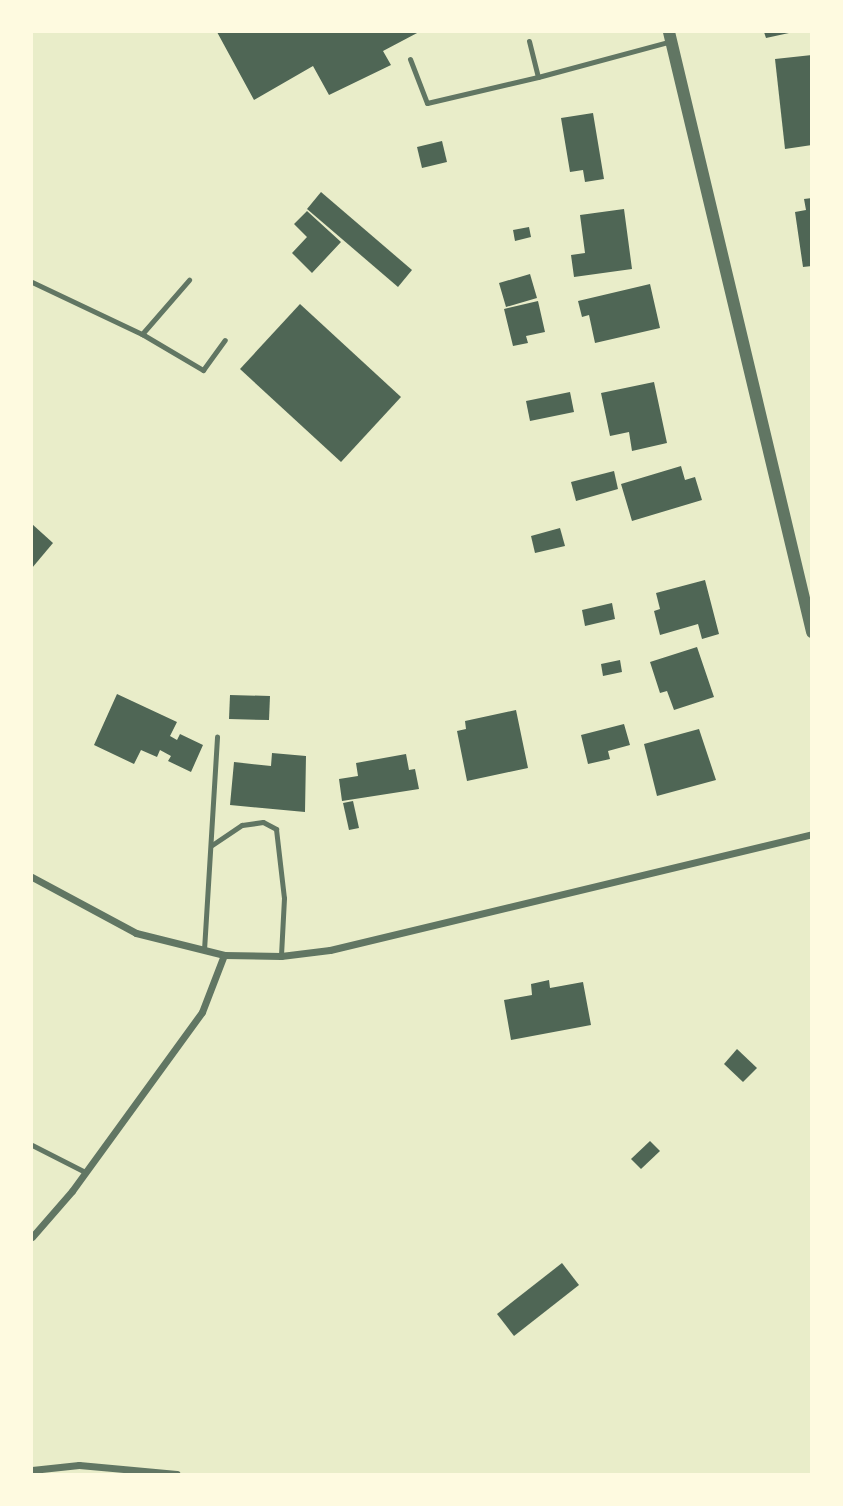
<!DOCTYPE html>
<html>
<head>
<meta charset="utf-8">
<style>
	body { margin:0 }
	#map { position:relative; width:843px; height:1506px; overflow:hidden; background:#e9edc9; font-family:Inter,sans-serif }
	div>[style] { position:absolute }
	.building>* { inset:0; background:#4f6655 }
	.service>* { height:5px; margin:-2.5px; padding:0 2.5px; transform-origin:2.5px; border-radius:2.5px; background:#617663 }
	.minor>* { height:7px; margin:-3.5px; padding:0 3.5px; transform-origin:3.5px; border-radius:3.5px; background:#617663 }
	.tertiary>* { height:12px; margin:-6px; padding:0 6px; transform-origin:6px; border-radius:6px; background:#617663 }
	span { translate:-50% -50%; white-space:nowrap; text-align:center; line-height:1.15; -webkit-text-stroke:5px #fefae0; paint-order:stroke }
	.frame { position:absolute; inset:0; border:33px solid #fefae0; pointer-events:none }
</style>
</head>
<body>
<div id="map">
	<div class="building">
		<i style="clip-path:polygon(217px 32px,419px 32px,383px 51px,391px 65px,329px 95px,313px 66px,254px 100px)"></i>
		<i style="clip-path:polygon(764px 32px,788px 32px,789px 33px,766px 38px)"></i>
		<i style="clip-path:polygon(812px 55px,812px 145px,785px 149px,775px 59px)"></i>
		<i style="clip-path:polygon(593px 113px,604px 179px,585px 182px,583px 170px,570px 172px,561px 118px)"></i>
		<i style="clip-path:polygon(442px 141px,447px 162px,422px 168px,417px 147px)"></i>
		<i style="clip-path:polygon(321px 192px,412px 270px,398px 287px,307px 209px)"></i>
		<i style="clip-path:polygon(812px 198px,812px 266px,803px 267px,795px 212px,806px 210px,804px 199px)"></i>
		<i style="clip-path:polygon(624px 209px,632px 269px,574px 277px,571px 255px,585px 253px,580px 215px)"></i>
		<i style="clip-path:polygon(307px 211px,341px 242px,312px 273px,292px 253px,307px 237px,294px 224px)"></i>
		<i style="clip-path:polygon(529px 227px,531px 237px,515px 241px,513px 230px)"></i>
		<i style="clip-path:polygon(530px 274px,537px 298px,506px 307px,499px 283px)"></i>
		<i style="clip-path:polygon(650px 284px,660px 328px,595px 343px,589px 315px,582px 317px,578px 301px)"></i>
		<i style="clip-path:polygon(538px 301px,545px 332px,526px 336px,528px 343px,513px 346px,504px 309px)"></i>
		<i style="clip-path:polygon(300px 304px,401px 397px,341px 462px,240px 369px)"></i>
		<i style="clip-path:polygon(654px 382px,667px 443px,632px 451px,629px 432px,610px 436px,601px 393px)"></i>
		<i style="clip-path:polygon(570px 392px,574px 412px,530px 421px,526px 401px)"></i>
		<i style="clip-path:polygon(681px 466px,685px 480px,695px 477px,702px 500px,632px 521px,621px 484px)"></i>
		<i style="clip-path:polygon(614px 471px,618px 489px,576px 501px,571px 482px)"></i>
		<i style="clip-path:polygon(32px 524px,53px 543px,32px 568px)"></i>
		<i style="clip-path:polygon(560px 528px,565px 546px,535px 553px,531px 536px)"></i>
		<i style="clip-path:polygon(705px 580px,719px 634px,702px 639px,698px 624px,660px 635px,654px 611px,660px 609px,656px 593px)"></i>
		<i style="clip-path:polygon(612px 603px,615px 619px,585px 626px,582px 610px)"></i>
		<i style="clip-path:polygon(697px 647px,714px 697px,674px 710px,667px 691px,660px 693px,650px 662px)"></i>
		<i style="clip-path:polygon(620px 660px,622px 672px,603px 676px,601px 664px)"></i>
		<i style="clip-path:polygon(117px 694px,177px 722px,170px 736px,177px 740px,180px 734px,203px 745px,191px 772px,168px 761px,171px 756px,160px 750px,157px 757px,141px 750px,134px 764px,94px 745px)"></i>
		<i style="clip-path:polygon(230px 695px,270px 696px,269px 720px,229px 719px)"></i>
		<i style="clip-path:polygon(516px 710px,528px 768px,467px 781px,457px 731px,466px 729px,465px 721px)"></i>
		<i style="clip-path:polygon(624px 724px,630px 745px,608px 751px,610px 759px,588px 764px,581px 735px)"></i>
		<i style="clip-path:polygon(699px 729px,716px 780px,657px 796px,644px 744px)"></i>
		<i style="clip-path:polygon(272px 753px,306px 756px,305px 812px,230px 805px,234px 762px,271px 766px)"></i>
		<i style="clip-path:polygon(406px 754px,409px 770px,415px 769px,419px 789px,342px 801px,339px 779px,358px 776px,356px 763px)"></i>
		<i style="clip-path:polygon(353px 801px,359px 828px,349px 830px,343px 803px)"></i>
		<i style="clip-path:polygon(549px 980px,550px 988px,583px 982px,591px 1025px,511px 1040px,504px 1000px,532px 995px,531px 984px)"></i>
		<i style="clip-path:polygon(737px 1049px,757px 1068px,743px 1082px,724px 1064px)"></i>
		<i style="clip-path:polygon(650px 1141px,660px 1151px,641px 1169px,631px 1159px)"></i>
		<i style="clip-path:polygon(562px 1263px,579px 1285px,514px 1336px,497px 1314px)"></i>
	</div>
	<div class="service">
		<i style="left:529px;top:41px;width:37px;rotate:76deg"></i>
		<i style="left:538px;top:77px;width:138px;rotate:-15.1deg"></i>
		<i style="left:410px;top:59px;width:47px;rotate:68.9deg"></i>
		<i style="left:427px;top:103px;width:114px;rotate:-13.2deg"></i>
		<i style="left:32px;top:282px;width:122px;rotate:25.3deg"></i>
		<i style="left:142px;top:334px;width:71px;rotate:30.5deg"></i>
		<i style="left:203px;top:370px;width:37px;rotate:-54deg"></i>
		<i style="left:142px;top:334px;width:72px;rotate:-49deg"></i>
		<i style="left:212px;top:845px;width:36px;rotate:-34deg"></i>
		<i style="left:242px;top:825px;width:21px;rotate:-8deg"></i>
		<i style="left:263px;top:822px;width:15px;rotate:28deg"></i>
		<i style="left:276px;top:829px;width:69px;rotate:83.4deg"></i>
		<i style="left:284px;top:898px;width:58px;rotate:93deg"></i>
		<i style="left:204px;top:950px;width:214px;rotate:-86.5deg"></i>
		<i style="left:32px;top:1145px;width:59px;rotate:27deg"></i>
	</div>
	<div class="minor">
		<i style="left:32px;top:877px;width:118px;rotate:28.3deg"></i>
		<i style="left:136px;top:933px;width:91px;rotate:14deg"></i>
		<i style="left:224px;top:955px;width:57px;rotate:1deg"></i>
		<i style="left:281px;top:956px;width:49px;rotate:-7deg"></i>
		<i style="left:330px;top:950px;width:496px;rotate:-13.5deg"></i>
		<i style="left:32px;top:1237px;width:61px;rotate:-49deg"></i>
		<i style="left:72px;top:1191px;width:221px;rotate:-54deg"></i>
		<i style="left:202px;top:1012px;width:61px;rotate:-68.9deg"></i>
		<i style="left:32px;top:1470px;width:47px;rotate:-6.1deg"></i>
		<i style="left:79px;top:1465px;width:98px;rotate:5.2deg"></i>
	</div>
	<div class="tertiary">
		<i style="left:669px;top:32px;width:617px;rotate:76.59deg"></i>
	</div>
	<div class="frame"></div>
</div>
</body>
</html>
